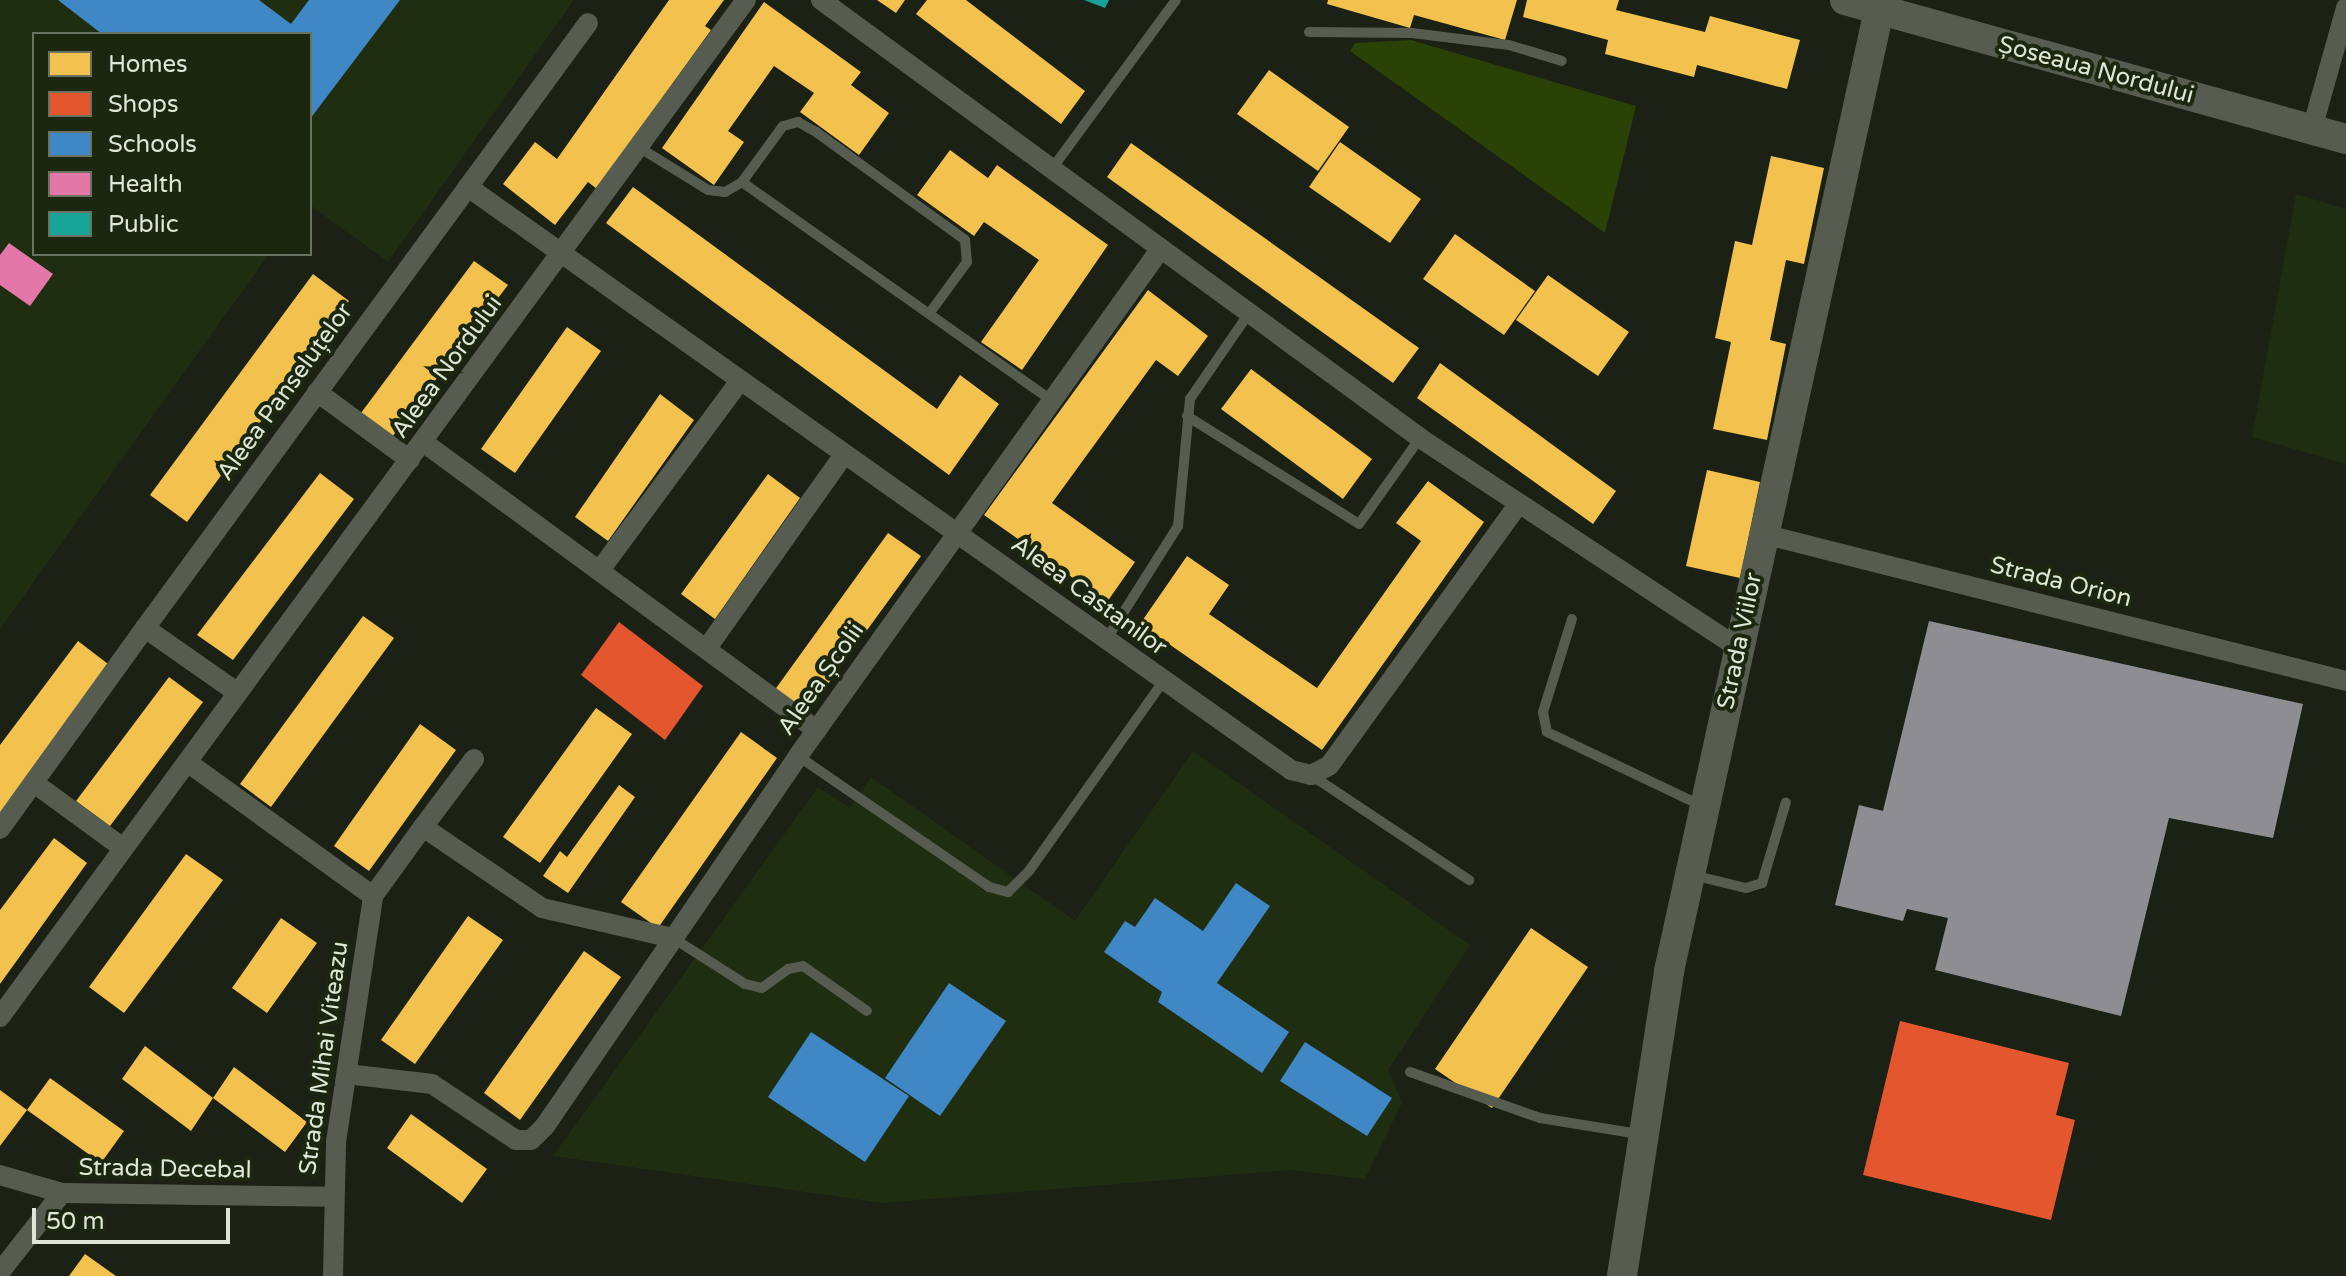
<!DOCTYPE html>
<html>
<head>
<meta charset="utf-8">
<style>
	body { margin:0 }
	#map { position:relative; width:2346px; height:1276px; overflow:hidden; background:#1b2115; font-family:"Varela Round",sans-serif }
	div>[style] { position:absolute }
	.built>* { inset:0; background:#1f2d11 }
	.green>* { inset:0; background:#2a4205 }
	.homes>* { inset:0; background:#f2c14e }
	.shops>* { inset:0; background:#e4572e }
	.schools>* { inset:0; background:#3f88c5 }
	.health>* { inset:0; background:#e377a8 }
	.public>* { inset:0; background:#17a398 }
	.industry>* { inset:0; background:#8d8d92 }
	.lane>* { height:10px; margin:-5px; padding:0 5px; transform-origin:5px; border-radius:5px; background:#565c50 }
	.street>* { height:20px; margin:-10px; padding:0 10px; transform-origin:10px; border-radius:10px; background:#565c50 }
	.secondary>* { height:30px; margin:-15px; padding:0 15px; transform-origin:15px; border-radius:15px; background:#565d50 }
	span { translate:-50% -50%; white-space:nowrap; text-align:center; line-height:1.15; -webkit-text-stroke:8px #1b270f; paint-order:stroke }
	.street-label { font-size:24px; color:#dee6d7 }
	.legend { position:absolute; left:32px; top:32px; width:280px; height:224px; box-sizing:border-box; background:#1b270f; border:2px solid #69735f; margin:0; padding:10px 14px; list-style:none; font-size:24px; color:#dee6d7 }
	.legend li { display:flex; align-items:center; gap:16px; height:40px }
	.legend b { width:40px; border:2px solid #69735f }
	.scale { position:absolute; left:32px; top:1208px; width:198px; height:36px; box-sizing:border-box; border:4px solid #dee6d7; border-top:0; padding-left:10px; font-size:24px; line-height:28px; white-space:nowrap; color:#dee6d7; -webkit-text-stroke:6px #1b270f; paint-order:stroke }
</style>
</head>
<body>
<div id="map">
	<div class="built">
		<i style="clip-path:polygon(0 0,574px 0,388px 262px,310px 205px,310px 34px,34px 34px,34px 254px,269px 254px,0 629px)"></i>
		<i style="clip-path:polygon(2296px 194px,2346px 209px,2346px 464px,2252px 437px)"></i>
		<i style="clip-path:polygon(1193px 751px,1470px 945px,1388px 1070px,1402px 1103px,1365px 1179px,1291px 1170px,883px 1203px,553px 1156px,818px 787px,850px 808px,871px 777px,1075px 921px)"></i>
	</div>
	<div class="green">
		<i style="clip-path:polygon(1411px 40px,1636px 106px,1605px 233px,1350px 51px,1355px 43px)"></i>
	</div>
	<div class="homes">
		<i style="clip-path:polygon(669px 0,724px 0,705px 26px,711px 30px,597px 189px,588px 182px,555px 225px,503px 184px,535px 142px,557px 159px)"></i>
		<i style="clip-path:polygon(877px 0,905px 0,896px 13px)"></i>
		<i style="clip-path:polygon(927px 0,966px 0,1085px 91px,1061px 124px,916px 14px)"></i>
		<i style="clip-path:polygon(1328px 0,1517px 0,1505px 40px,1414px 15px,1410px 28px,1327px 4px)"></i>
		<i style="clip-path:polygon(1527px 0,1619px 0,1616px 10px,1705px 32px,1710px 16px,1800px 40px,1787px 89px,1697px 65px,1694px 77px,1605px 54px,1608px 40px,1523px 17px)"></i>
		<i style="clip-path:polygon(764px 2px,861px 72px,851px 85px,889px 113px,859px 155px,800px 112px,814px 93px,774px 66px,728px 131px,744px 142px,714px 185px,662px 148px)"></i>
		<i style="clip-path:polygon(1269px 70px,1349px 127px,1318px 171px,1237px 114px)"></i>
		<i style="clip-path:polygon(1340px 142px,1421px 199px,1390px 243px,1309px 187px)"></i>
		<i style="clip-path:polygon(1131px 143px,1419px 348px,1393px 383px,1107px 177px)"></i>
		<i style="clip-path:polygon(950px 150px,988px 178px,997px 165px,1108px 245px,1022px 370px,981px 342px,1039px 260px,984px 222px,974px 236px,917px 195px)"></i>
		<i style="clip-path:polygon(1771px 156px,1824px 168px,1804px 264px,1786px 260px,1770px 340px,1786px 344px,1767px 440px,1713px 429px,1731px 342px,1715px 338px,1735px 241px,1752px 245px)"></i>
		<i style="clip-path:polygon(633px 187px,937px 409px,960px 375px,999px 404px,949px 475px,606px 223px)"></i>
		<i style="clip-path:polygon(1455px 234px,1535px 291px,1504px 335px,1423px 279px)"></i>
		<i style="clip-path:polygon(474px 261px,508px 285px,389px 441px,358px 417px)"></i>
		<i style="clip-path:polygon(313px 274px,349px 301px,187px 522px,150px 495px)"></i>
		<i style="clip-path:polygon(1548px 275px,1629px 332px,1598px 376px,1516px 320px)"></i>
		<i style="clip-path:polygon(1148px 290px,1208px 336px,1178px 376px,1156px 360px,1052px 503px,1135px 562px,1107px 602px,984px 515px)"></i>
		<i style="clip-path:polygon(567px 327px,601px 351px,515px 473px,481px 449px)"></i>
		<i style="clip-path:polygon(1440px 363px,1616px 491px,1593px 524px,1417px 398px)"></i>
		<i style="clip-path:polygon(1251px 369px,1372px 459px,1343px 499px,1221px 409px)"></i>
		<i style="clip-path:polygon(660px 394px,694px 420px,608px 541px,575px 517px)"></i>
		<i style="clip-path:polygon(1707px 470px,1760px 482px,1740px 578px,1686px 566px)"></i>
		<i style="clip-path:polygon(320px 473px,354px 499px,233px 660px,197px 635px)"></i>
		<i style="clip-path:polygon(768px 474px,800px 498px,715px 619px,681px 594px)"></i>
		<i style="clip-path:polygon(1428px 481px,1484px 522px,1322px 750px,1140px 624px,1187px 556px,1229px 585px,1209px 614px,1317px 688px,1421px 541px,1396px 523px)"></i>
		<i style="clip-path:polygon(888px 533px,921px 556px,806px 714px,774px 691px)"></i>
		<i style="clip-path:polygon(363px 616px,394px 638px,271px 807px,240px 784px)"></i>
		<i style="clip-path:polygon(78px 641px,112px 667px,0 817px,0 745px)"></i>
		<i style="clip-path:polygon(169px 677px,203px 702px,110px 826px,76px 801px)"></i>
		<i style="clip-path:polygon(596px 708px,632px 734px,540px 863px,503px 837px)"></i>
		<i style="clip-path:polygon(420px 724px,456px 750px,369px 871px,334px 846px)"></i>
		<i style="clip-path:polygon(741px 732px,777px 758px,658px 928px,621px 902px)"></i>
		<i style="clip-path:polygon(619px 785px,635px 797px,568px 893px,543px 876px,560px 851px,567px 857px)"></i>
		<i style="clip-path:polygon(54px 838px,87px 863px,0 984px,0 910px)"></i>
		<i style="clip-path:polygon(186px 854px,223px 880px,124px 1013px,89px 987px)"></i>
		<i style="clip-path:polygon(468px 916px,503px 940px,415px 1064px,381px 1040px)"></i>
		<i style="clip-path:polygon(281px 918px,317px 943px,267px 1013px,232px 988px)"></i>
		<i style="clip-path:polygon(1531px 928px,1588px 967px,1492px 1108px,1435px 1069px)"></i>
		<i style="clip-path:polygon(584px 951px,621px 977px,520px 1120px,484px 1093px)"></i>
		<i style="clip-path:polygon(145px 1046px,213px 1098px,234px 1067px,307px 1122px,285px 1152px,213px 1098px,191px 1131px,122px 1079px)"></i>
		<i style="clip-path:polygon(50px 1078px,124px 1131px,101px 1163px,27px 1110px)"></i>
		<i style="clip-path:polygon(0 1090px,27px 1110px,0 1146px)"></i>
		<i style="clip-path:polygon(411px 1114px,487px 1169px,462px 1203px,387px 1148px)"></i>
		<i style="clip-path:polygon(85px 1254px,116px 1276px,69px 1276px)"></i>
	</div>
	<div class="shops">
		<i style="clip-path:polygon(619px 622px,703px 686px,665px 740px,581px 675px)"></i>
		<i style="clip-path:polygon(1900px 1021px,2069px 1063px,2056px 1115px,2075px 1120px,2051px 1220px,1863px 1175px)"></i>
	</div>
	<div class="schools">
		<i style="clip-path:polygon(58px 0,259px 0,291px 24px,309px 0,400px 0,310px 119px,310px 34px,102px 34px)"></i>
		<i style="clip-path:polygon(1236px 883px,1270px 906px,1217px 983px,1289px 1032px,1262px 1073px,1158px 1002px,1162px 992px,1104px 952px,1125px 921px,1135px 927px,1155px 898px,1203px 931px)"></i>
		<i style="clip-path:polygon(949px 983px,1006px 1021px,940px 1116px,885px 1078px)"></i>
		<i style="clip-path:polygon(811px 1032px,909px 1096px,865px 1162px,768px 1097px)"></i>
		<i style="clip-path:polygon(1305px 1042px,1392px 1098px,1367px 1136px,1280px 1081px)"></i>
	</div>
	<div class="health">
		<i style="clip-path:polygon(9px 243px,53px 274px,30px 306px,0 285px,0 255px)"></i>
	</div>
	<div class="public">
		<i style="clip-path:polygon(1084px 0,1109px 0,1105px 8px)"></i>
	</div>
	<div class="industry">
		<i style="clip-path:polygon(1929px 621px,2303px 704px,2273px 838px,2169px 818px,2121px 1016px,1935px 970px,1948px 918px,1907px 909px,1903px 921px,1835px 905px,1859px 805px,1883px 811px)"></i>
	</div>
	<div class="lane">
		<i style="left:1309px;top:32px;width:103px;rotate:0.6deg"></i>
		<i style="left:1412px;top:33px;width:98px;rotate:7.1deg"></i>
		<i style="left:1509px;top:45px;width:55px;rotate:16.8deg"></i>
		<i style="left:640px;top:148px;width:80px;rotate:31.7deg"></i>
		<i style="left:708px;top:190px;width:17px;rotate:7deg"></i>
		<i style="left:725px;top:192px;width:20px;rotate:-30deg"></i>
		<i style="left:742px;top:182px;width:378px;rotate:35.2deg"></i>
		<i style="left:1051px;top:170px;width:211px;rotate:-53.7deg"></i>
		<i style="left:742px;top:182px;width:69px;rotate:-53.8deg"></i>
		<i style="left:783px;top:126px;width:16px;rotate:-15deg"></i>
		<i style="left:798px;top:122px;width:21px;rotate:29deg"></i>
		<i style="left:816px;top:132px;width:184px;rotate:35.9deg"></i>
		<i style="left:965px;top:240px;width:22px;rotate:85deg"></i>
		<i style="left:967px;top:262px;width:64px;rotate:126.2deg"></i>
		<i style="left:1187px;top:416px;width:203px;rotate:32.1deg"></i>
		<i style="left:1359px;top:524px;width:105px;rotate:-54.7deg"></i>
		<i style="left:1572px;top:619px;width:97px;rotate:107.3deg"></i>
		<i style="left:1543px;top:712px;width:20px;rotate:79deg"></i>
		<i style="left:1547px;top:732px;width:172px;rotate:25.5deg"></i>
		<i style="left:1106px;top:640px;width:135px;rotate:-57.7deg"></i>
		<i style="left:1178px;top:526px;width:128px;rotate:-84.6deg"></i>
		<i style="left:1190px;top:399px;width:101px;rotate:-55.5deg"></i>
		<i style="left:798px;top:756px;width:232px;rotate:34.4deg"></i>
		<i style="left:989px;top:887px;width:20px;rotate:15deg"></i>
		<i style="left:1008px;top:892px;width:30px;rotate:-45deg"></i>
		<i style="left:1029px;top:871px;width:232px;rotate:-54.7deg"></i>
		<i style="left:1311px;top:775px;width:190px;rotate:33.6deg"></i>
		<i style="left:1692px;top:875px;width:56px;rotate:13.5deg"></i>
		<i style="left:1746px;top:888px;width:17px;rotate:-17deg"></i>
		<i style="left:1762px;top:883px;width:84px;rotate:-73.5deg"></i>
		<i style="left:673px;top:938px;width:85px;rotate:32.6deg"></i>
		<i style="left:745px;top:984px;width:17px;rotate:13deg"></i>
		<i style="left:762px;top:988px;width:32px;rotate:-36deg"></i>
		<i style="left:788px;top:969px;width:15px;rotate:-11deg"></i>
		<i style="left:803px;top:966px;width:78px;rotate:35.1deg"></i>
		<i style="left:1410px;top:1072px;width:138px;rotate:19.5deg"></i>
		<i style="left:1540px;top:1118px;width:100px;rotate:9.2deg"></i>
	</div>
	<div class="street">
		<i style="left:821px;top:0;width:742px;rotate:36.17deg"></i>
		<i style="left:1420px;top:438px;width:381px;rotate:33.4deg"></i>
		<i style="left:2312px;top:129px;width:126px;rotate:-74.3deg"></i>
		<i style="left:468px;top:187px;width:203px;rotate:-53.8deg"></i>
		<i style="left:317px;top:392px;width:115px;rotate:36.2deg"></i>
		<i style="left:423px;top:442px;width:488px;rotate:36.2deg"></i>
		<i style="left:1763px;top:534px;width:601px;rotate:14.15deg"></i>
		<i style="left:600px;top:570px;width:234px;rotate:-53.5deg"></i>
		<i style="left:145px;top:628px;width:547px;rotate:-53.78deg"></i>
		<i style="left:468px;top:187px;width:1009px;rotate:35.31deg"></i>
		<i style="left:1291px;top:770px;width:21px;rotate:14deg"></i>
		<i style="left:1311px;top:775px;width:20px;rotate:-27deg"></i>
		<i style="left:1329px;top:766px;width:321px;rotate:-54.1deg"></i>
		<i style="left:707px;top:648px;width:235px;rotate:-54.7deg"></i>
		<i style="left:187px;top:762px;width:229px;rotate:35.8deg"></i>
		<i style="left:34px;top:783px;width:110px;rotate:36.1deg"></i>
		<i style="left:423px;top:827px;width:85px;rotate:-53.1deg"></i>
		<i style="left:0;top:829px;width:248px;rotate:-54.2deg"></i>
		<i style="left:145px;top:628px;width:113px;rotate:35deg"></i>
		<i style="left:0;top:1017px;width:1261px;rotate:-53.74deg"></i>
		<i style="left:347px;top:1074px;width:86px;rotate:6.7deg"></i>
		<i style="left:432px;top:1084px;width:101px;rotate:33.7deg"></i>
		<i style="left:516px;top:1140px;width:15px"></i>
		<i style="left:531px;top:1140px;width:20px;rotate:-45deg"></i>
		<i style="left:545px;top:1126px;width:448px;rotate:-55.6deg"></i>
		<i style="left:798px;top:756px;width:621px;rotate:-54.44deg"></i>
		<i style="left:0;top:1175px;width:65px;rotate:16.2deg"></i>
		<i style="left:62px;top:1193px;width:270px;rotate:0.8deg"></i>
		<i style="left:0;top:1272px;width:100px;rotate:-51.9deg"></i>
		<i style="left:333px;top:1276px;width:134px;rotate:-88.7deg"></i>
		<i style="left:336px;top:1142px;width:249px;rotate:-81.4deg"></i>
		<i style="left:373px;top:896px;width:85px;rotate:-54.1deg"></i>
		<i style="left:423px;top:827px;width:144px;rotate:34.2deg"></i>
		<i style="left:542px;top:908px;width:134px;rotate:12.9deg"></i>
	</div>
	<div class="secondary">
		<i style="left:1845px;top:0;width:520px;rotate:15.51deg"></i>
		<i style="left:1622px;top:1276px;width:309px;rotate:-81.2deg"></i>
		<i style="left:1669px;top:971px;width:984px;rotate:-77.67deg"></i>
	</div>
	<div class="street-label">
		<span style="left:2096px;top:70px;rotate:15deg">Șoseaua Nordului</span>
		<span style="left:447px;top:367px;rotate:-54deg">Aleea Nordului</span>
		<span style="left:285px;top:392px;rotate:-54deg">Aleea Panseluțelor</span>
		<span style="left:2061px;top:582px;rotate:14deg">Strada Orion</span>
		<span style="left:1089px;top:596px;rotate:36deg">Aleea Castanilor</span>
		<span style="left:1740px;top:641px;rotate:-78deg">Strada Viilor</span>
		<span style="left:821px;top:679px;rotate:-55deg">Aleea Școlii</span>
		<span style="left:324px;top:1058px;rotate:-82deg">Strada Mihai Viteazu</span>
		<span style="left:165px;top:1169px;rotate:1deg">Strada Decebal</span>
	</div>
	<ul class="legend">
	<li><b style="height:22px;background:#f2c14e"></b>Homes</li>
	<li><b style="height:22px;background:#e4572e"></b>Shops</li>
	<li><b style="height:22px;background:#3f88c5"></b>Schools</li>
	<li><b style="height:22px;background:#e377a8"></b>Health</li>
	<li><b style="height:22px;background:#17a398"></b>Public</li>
	</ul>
	<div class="scale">50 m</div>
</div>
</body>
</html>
